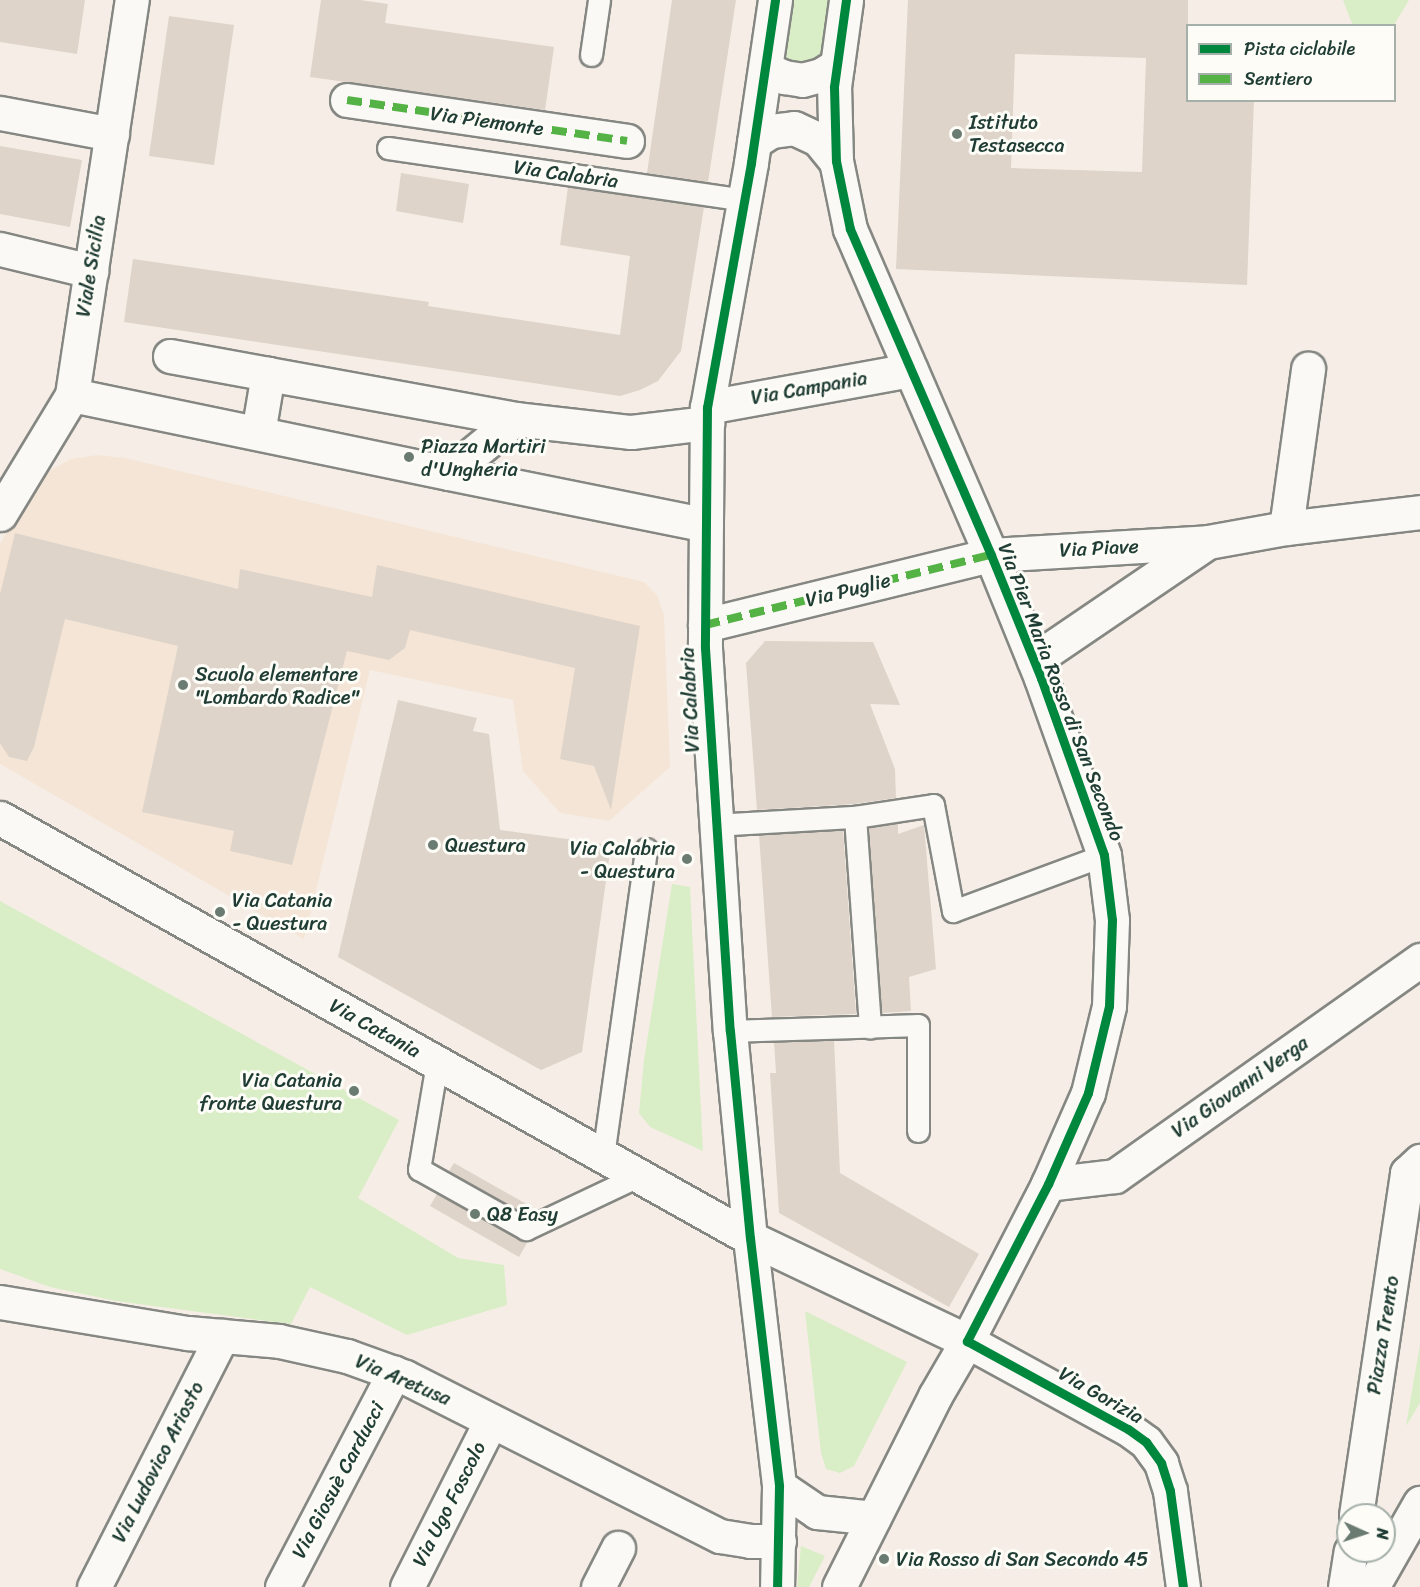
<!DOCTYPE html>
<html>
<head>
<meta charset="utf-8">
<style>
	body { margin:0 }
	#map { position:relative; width:1420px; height:1587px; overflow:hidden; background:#f6eee6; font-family:Sriracha,sans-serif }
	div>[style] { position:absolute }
	.built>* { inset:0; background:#f5e5d7 }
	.green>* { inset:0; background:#d9eec6 }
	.building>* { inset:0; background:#ded4c9 }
	.roads { filter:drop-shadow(2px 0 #858782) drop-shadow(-2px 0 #858782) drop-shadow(0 2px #858782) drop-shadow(0 -2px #858782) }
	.lane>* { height:21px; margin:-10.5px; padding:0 10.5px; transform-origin:10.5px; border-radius:10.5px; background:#faf9f6 }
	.street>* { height:33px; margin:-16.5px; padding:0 16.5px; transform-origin:16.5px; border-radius:16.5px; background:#faf9f6 }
	.secondary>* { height:33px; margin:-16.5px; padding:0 16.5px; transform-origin:16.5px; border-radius:16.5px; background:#faf9f6 }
	.quiet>* { height:8px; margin-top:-4px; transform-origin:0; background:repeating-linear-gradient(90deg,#55b346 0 15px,transparent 0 23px) }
	.cycleway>* { height:9px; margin:-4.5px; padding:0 4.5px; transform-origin:4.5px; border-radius:4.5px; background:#00873e }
	.dots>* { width:16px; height:16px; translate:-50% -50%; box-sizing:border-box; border:3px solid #fdfcf7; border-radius:50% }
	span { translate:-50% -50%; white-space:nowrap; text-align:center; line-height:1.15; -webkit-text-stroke:6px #fdfcf7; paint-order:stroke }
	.street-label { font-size:20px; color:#1f3d34 }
	.poi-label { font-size:20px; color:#1f3d34 }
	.left { translate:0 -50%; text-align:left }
	.right { translate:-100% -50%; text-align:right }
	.legend { position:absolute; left:1186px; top:24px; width:210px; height:78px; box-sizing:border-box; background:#fdfcf7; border:2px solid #a4b0a9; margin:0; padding:8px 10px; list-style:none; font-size:18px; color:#1f3d34 }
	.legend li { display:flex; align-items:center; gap:12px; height:30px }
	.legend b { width:30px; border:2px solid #a4b0a9 }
	.north { position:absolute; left:1336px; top:1503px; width:60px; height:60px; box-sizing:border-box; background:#fdfcf7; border:2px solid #a4b0a9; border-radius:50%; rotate:93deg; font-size:16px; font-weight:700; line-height:24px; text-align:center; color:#1f3d34 }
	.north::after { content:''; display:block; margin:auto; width:21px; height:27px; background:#6a7b72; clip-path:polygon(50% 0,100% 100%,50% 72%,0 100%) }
</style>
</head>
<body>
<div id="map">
	<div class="built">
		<i style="clip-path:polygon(97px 455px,125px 458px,644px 582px,657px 595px,664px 615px,670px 767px,609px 821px,560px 813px,523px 771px,513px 700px,370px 670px,304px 939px,0 764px,0 544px,28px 495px,49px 471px,71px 459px)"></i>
	</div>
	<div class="green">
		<i style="clip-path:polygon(776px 0,846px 0,837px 65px,784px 77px)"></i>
		<i style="clip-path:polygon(1343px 0,1409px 0,1394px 25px,1353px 26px)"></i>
		<i style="clip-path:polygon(672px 884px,690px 887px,703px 1151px,650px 1127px,639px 1113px,644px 1060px)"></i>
		<i style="clip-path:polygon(0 901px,399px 1120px,358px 1198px,458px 1258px,504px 1265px,507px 1305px,407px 1335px,310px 1287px,291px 1324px,116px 1301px,50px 1287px,0 1269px)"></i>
		<i style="clip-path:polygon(805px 1311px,907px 1362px,854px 1466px,840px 1473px,826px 1469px,821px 1453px)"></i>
		<i style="clip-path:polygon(1420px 1344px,1420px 1403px,1406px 1426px)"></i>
		<i style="clip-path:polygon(801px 1546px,825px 1556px,809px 1587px,797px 1587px)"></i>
	</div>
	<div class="building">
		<i style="clip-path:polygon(0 0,85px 0,77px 54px,0 42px)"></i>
		<i style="clip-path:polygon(321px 0,360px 0,388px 4px,385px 23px,554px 47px,545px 110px,310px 77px)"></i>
		<i style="clip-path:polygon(672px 0,736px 0,708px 182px,647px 173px)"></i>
		<i style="clip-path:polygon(evenodd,908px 0,1188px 0,1188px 100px,1254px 100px,1247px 285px,896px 269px,908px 0,1015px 54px,1146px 58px,1142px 172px,1011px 168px,1015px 54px)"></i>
		<i style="clip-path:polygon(169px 16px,234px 25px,214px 165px,149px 156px)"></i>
		<i style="clip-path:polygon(0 146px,82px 160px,70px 227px,0 214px)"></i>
		<i style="clip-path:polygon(401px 173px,469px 184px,463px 223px,396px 211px)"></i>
		<i style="clip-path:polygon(568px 187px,704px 207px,681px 351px,658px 381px,640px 390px,620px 396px,124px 322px,133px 259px,429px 302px,428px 306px,620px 335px,630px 256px,560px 245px)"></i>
		<i style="clip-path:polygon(15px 533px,238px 589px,240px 569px,372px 597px,377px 565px,640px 626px,611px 810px,594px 766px,560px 759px,575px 668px,410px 630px,405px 648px,389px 660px,347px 651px,292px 865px,230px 851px,234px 831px,142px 812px,178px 646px,65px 619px,34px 747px,27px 761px,9px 757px,0 743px,0 594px)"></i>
		<i style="clip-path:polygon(765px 641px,873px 642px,900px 705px,870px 704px,895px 769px,896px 798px,854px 804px,757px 810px,746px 663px)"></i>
		<i style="clip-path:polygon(398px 700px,477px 718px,473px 731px,489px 734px,500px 830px,611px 845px,582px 1052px,541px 1070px,338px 957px)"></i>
		<i style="clip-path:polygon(898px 823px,898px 834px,924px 825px,936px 969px,909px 977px,911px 1011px,882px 1013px,869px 828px)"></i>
		<i style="clip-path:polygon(843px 830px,856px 1014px,772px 1017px,759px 835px)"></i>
		<i style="clip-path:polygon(834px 1040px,840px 1173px,979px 1254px,949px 1307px,779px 1213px,770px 1073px,776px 1073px,774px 1042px)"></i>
		<i style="clip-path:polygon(454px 1163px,537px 1210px,526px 1215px,449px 1171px)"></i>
		<i style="clip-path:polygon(437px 1194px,520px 1240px,528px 1241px,519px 1257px,430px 1206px)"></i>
	</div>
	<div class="roads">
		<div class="lane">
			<i style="left:591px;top:55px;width:56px;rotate:-81.7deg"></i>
			<i style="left:388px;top:148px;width:360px;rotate:8.3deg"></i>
			<i style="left:855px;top:817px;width:79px;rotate:-8.7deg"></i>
			<i style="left:933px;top:805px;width:108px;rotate:79.3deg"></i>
			<i style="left:953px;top:911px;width:161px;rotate:-20.3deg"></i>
			<i style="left:715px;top:825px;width:140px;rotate:-3.3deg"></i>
			<i style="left:855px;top:817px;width:211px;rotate:85.9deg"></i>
			<i style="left:730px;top:1031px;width:188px;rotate:-1.8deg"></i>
			<i style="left:918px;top:1025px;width:106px;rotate:90deg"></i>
			<i style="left:437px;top:1063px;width:108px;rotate:99.6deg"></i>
			<i style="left:419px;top:1169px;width:123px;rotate:29.3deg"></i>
			<i style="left:526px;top:1229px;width:124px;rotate:-25.3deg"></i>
			<i style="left:603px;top:1156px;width:310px;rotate:-82deg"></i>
		</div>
		<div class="street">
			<i style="left:347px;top:100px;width:283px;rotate:8.3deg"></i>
			<i style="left:0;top:113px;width:114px;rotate:10.6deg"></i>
			<i style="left:0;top:249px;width:94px;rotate:13.6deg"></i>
			<i style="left:170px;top:356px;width:100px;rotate:10.4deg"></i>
			<i style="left:72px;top:395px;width:385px;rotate:11.7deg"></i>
			<i style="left:449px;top:473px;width:85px;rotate:-39.3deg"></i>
			<i style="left:515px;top:419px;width:117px;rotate:6.4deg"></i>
			<i style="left:631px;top:432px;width:77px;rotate:-6.8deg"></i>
			<i style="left:707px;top:407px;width:207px;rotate:-10.3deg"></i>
			<i style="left:258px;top:433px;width:60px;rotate:-80.4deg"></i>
			<i style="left:268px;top:374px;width:251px;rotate:10.3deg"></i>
			<i style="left:449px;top:473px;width:262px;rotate:11.4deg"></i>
			<i style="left:0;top:514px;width:139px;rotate:-58.8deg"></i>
			<i style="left:72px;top:395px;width:400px;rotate:-81.4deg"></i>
			<i style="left:1286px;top:528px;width:161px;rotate:-82.1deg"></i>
			<i style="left:705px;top:625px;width:294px;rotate:-13.8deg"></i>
			<i style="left:991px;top:555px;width:217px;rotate:-3.4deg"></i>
			<i style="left:1208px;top:542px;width:79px;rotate:-10.2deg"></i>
			<i style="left:1286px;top:528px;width:135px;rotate:-6.8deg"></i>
			<i style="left:1034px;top:660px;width:208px;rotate:-34.2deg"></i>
			<i style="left:1048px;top:1184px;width:67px;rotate:-6.8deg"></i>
			<i style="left:1115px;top:1176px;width:374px;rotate:-35.3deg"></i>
			<i style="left:0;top:1302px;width:191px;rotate:9.4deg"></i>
			<i style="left:188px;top:1333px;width:91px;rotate:5deg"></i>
			<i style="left:279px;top:1341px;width:70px;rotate:12.4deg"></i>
			<i style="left:347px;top:1356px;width:62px;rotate:19.9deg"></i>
			<i style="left:405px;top:1377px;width:353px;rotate:26.8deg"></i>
			<i style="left:720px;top:1536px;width:30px;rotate:9deg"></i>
			<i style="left:750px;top:1541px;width:29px"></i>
			<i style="left:1356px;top:1515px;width:346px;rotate:-81.5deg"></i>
			<i style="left:1407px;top:1173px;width:18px;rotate:-43deg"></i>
			<i style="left:94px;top:1587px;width:282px;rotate:-63deg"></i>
			<i style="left:282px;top:1587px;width:242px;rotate:-62.4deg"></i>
			<i style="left:407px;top:1587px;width:186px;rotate:-63.2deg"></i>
			<i style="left:598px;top:1587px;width:44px;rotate:-62.9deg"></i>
			<i style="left:1345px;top:1587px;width:36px;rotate:-81deg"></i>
		</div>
		<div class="secondary">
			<i style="left:775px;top:0;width:165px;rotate:98.4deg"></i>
			<i style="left:751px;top:163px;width:248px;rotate:100.2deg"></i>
			<i style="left:707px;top:407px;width:241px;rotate:90.5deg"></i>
			<i style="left:705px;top:648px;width:384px;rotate:86.3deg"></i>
			<i style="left:730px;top:1031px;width:208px;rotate:84.5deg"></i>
			<i style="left:750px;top:1238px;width:250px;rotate:83.3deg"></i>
			<i style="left:779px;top:1486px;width:101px;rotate:91.1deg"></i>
			<i style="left:766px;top:69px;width:20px;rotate:24deg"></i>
			<i style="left:784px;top:77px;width:18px;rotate:9deg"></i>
			<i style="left:802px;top:80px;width:20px;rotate:-15deg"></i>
			<i style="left:821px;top:75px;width:19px;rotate:-32deg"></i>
			<i style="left:754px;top:142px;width:20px;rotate:-33deg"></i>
			<i style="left:771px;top:131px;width:23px;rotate:-7deg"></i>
			<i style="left:794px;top:128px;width:26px;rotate:25deg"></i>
			<i style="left:818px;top:139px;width:28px;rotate:51deg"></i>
			<i style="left:0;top:818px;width:860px;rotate:29.25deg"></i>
			<i style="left:750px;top:1238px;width:240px;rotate:25.4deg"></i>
			<i style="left:967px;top:1341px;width:183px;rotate:28.7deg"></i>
			<i style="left:1128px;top:1429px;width:22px;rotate:36deg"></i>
			<i style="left:1146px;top:1442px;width:26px;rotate:54deg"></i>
			<i style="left:1161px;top:1463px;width:29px;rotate:72deg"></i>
			<i style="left:1170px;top:1491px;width:97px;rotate:82.3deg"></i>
			<i style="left:779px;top:1486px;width:46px;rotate:34.4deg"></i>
			<i style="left:817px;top:1512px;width:57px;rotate:6deg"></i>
			<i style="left:839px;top:1587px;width:214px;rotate:-63.3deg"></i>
			<i style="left:935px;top:1396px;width:64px;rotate:-59.8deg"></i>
			<i style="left:967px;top:1341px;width:177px;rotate:-62.7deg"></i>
			<i style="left:1048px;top:1184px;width:99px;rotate:-66.3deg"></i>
			<i style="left:1088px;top:1093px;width:89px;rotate:-76.4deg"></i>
			<i style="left:1109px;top:1006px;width:86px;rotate:-88deg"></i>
			<i style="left:1112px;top:920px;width:65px;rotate:-97deg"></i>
			<i style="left:1104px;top:855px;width:188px;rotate:-109.6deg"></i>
			<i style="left:1041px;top:678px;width:133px;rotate:-112.1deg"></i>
			<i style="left:991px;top:555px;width:355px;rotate:-113.4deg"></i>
			<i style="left:850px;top:229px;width:69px;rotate:-101.6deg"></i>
			<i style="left:836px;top:161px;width:74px;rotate:-91.5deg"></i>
			<i style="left:834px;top:87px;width:88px;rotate:-82.1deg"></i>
			<i style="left:1372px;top:1587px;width:97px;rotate:-60.3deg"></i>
		</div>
	</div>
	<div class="quiet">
		<i style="left:347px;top:100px;width:283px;rotate:8.3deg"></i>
		<i style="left:705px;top:625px;width:294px;rotate:-13.8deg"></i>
	</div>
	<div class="cycleway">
		<i style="left:775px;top:0;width:165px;rotate:98.4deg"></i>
		<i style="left:751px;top:163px;width:248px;rotate:100.2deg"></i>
		<i style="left:707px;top:407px;width:241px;rotate:90.5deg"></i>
		<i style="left:705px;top:648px;width:384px;rotate:86.3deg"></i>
		<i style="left:730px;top:1031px;width:208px;rotate:84.5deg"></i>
		<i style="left:750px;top:1238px;width:250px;rotate:83.3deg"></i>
		<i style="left:779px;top:1486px;width:101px;rotate:91.1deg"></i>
		<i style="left:846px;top:0;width:88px;rotate:97.9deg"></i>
		<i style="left:834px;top:87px;width:74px;rotate:88.5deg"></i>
		<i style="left:836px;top:161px;width:69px;rotate:78.4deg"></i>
		<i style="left:850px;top:229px;width:355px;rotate:66.6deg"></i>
		<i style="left:991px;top:555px;width:133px;rotate:67.9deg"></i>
		<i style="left:1041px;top:678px;width:188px;rotate:70.4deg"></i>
		<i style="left:1104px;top:855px;width:65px;rotate:83deg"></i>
		<i style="left:1112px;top:920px;width:86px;rotate:92deg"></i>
		<i style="left:1109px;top:1006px;width:89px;rotate:103.6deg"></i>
		<i style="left:1088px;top:1093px;width:99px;rotate:113.7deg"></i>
		<i style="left:1048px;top:1184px;width:177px;rotate:117.3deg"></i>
		<i style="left:967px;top:1341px;width:183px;rotate:28.7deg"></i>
		<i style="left:1128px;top:1429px;width:22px;rotate:36deg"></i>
		<i style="left:1146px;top:1442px;width:26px;rotate:54deg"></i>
		<i style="left:1161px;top:1463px;width:29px;rotate:72deg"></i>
		<i style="left:1170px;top:1491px;width:97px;rotate:82.3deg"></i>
	</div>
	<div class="dots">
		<i style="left:957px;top:134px;background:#6a7b72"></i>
		<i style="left:409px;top:457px;background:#6a7b72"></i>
		<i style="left:183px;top:685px;background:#6a7b72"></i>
		<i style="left:433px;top:845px;background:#6a7b72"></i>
		<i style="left:687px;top:859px;background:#6a7b72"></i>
		<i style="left:220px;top:912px;background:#6a7b72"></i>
		<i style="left:354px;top:1091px;background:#6a7b72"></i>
		<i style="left:475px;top:1214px;background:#6a7b72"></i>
		<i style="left:884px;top:1559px;background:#6a7b72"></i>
	</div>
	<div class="street-label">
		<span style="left:487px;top:121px;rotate:8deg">Via Piemonte</span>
		<span style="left:566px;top:174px;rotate:8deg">Via Calabria</span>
		<span style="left:91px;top:266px;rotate:-81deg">Viale Sicilia</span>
		<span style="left:809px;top:388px;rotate:-10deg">Via Campania</span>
		<span style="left:1099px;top:548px;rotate:-3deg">Via Piave</span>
		<span style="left:848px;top:590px;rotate:-14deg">Via Puglie</span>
		<span style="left:1061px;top:692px;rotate:69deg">Via Pier Maria Rosso di San Secondo</span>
		<span style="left:690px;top:700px;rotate:-93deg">Via Calabria</span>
		<span style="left:375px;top:1028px;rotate:29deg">Via Catania</span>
		<span style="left:1240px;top:1087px;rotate:-35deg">Via Giovanni Verga</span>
		<span style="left:1383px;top:1335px;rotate:-81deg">Piazza Trento</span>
		<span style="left:403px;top:1380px;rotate:23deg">Via Aretusa</span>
		<span style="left:1101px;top:1395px;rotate:30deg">Via Gorizia</span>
		<span style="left:158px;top:1462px;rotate:-63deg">Via Ludovico Ariosto</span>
		<span style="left:338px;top:1480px;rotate:-62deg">Via Giosuè Carducci</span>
		<span style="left:449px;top:1504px;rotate:-63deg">Via Ugo Foscolo</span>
	</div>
	<div class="poi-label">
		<span class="left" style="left:969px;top:134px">Istituto<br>Testasecca</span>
		<span class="left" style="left:421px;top:458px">Piazza Martiri<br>d'Ungheria</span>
		<span class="left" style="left:195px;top:686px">Scuola elementare<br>"Lombardo Radice"</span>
		<span class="left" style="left:445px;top:845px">Questura</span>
		<span class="right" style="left:675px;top:860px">Via Calabria<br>- Questura</span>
		<span class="left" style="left:232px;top:912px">Via Catania<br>- Questura</span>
		<span class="right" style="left:342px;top:1092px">Via Catania<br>fronte Questura</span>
		<span class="left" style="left:487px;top:1214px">Q8 Easy</span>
		<span class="left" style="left:896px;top:1559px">Via Rosso di San Secondo 45</span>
	</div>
	<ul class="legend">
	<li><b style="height:8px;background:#00873e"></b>Pista ciclabile</li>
	<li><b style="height:8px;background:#55b346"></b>Sentiero</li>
	</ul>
	<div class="north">N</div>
</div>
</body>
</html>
